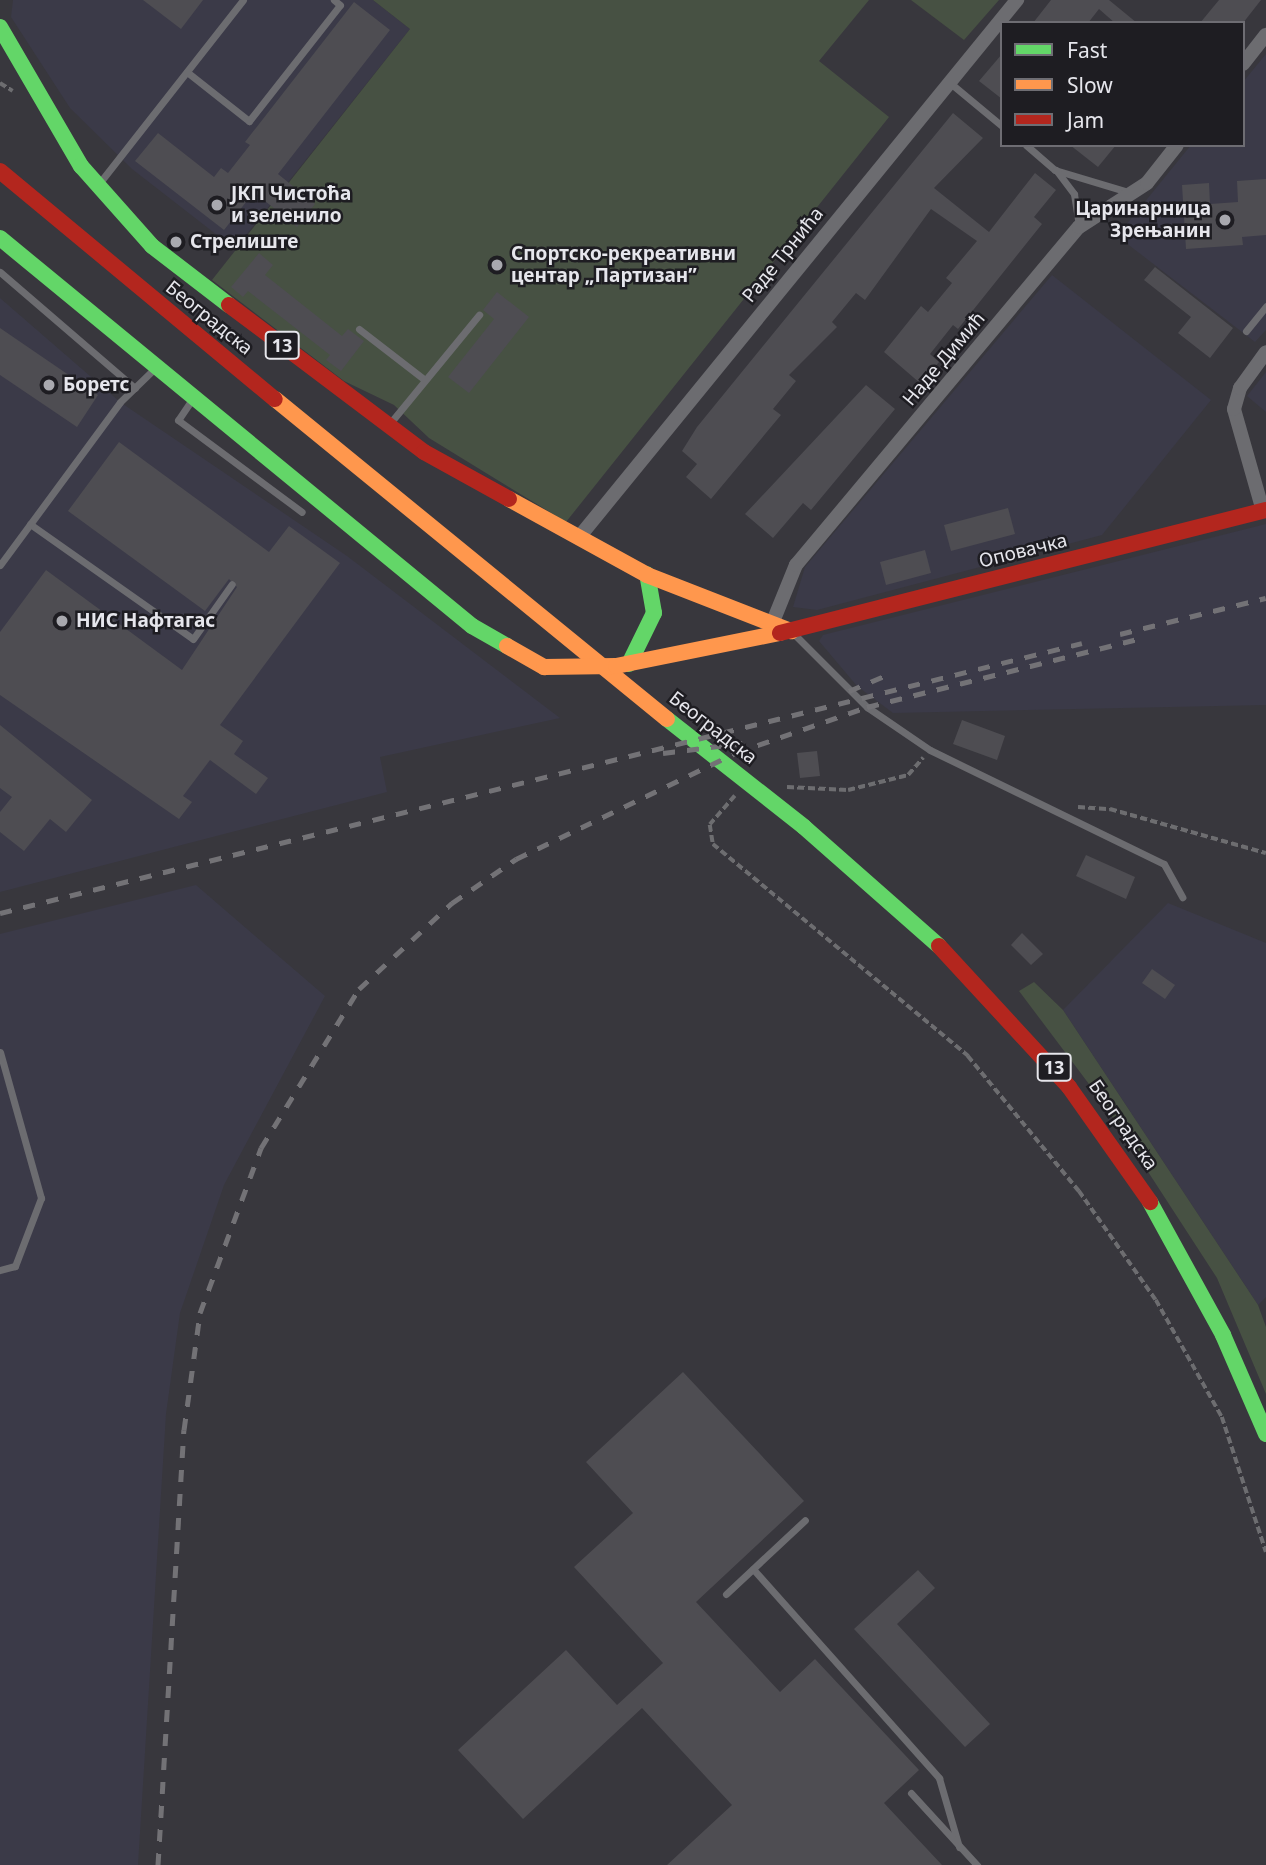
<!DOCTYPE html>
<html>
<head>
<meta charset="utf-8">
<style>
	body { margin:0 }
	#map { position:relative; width:1266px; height:1865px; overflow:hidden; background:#38373d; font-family:"Noto Sans",sans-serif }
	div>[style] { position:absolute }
	.built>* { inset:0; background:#3b3a48 }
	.green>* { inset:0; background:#475143 }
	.building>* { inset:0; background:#4e4d52 }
	.path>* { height:3.5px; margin-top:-1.75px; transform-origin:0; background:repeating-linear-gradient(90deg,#6d6d70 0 7px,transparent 0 10.5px) }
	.lane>* { height:7px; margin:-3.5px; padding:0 3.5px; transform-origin:3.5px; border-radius:3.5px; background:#6c6c70 }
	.street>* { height:14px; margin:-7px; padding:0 7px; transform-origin:7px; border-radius:7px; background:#6c6c70 }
	.fast>* { height:16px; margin:-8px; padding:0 8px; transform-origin:8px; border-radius:8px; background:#63d668 }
	.slow>* { height:16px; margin:-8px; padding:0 8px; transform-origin:8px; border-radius:8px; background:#ff974d }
	.jam>* { height:16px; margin:-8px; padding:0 8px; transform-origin:8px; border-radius:8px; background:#b3261e }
	.rail>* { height:5px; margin-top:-2.5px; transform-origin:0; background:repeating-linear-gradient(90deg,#737276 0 12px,transparent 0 24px) }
	.dots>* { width:19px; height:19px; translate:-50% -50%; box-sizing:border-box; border:4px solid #1e1d22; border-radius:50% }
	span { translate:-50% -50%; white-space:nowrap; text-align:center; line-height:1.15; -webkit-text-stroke:5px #1e1d22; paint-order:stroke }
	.shield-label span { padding:2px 5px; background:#1e1d22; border:2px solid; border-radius:5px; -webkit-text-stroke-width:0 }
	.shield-label { font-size:18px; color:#e6e6ec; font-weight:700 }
	.poi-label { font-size:19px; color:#e6e6ec; font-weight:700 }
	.left { translate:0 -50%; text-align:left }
	.right { translate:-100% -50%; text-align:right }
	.street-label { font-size:19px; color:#e6e6ec }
	.legend { position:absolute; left:1000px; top:21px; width:245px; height:126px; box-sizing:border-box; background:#1e1d22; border:2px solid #6e6d73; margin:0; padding:9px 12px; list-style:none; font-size:21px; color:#e6e6ec }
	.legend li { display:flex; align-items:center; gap:14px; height:35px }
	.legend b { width:35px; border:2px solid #6e6d73 }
</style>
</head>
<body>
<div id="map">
	<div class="built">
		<i style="clip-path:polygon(13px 0,373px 0,410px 29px,235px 249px,132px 169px,70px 108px,11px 17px)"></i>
		<i style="clip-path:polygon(1266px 54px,1266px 330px,1255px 342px,1117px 236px,1191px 145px,1243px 145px,1243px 82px)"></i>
		<i style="clip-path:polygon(1052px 275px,1211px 400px,1102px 535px,817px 610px,793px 607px,805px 567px)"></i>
		<i style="clip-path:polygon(0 298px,120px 402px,347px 556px,560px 718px,380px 757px,387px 792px,0 892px)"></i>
		<i style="clip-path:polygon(1266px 372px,1266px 412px,1247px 396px)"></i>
		<i style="clip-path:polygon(1266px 524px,1266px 705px,893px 713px,857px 686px,819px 641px,823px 635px)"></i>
		<i style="clip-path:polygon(196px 885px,325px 996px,224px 1185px,180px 1313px,166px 1414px,138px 1865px,0 1865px,0 934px)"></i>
		<i style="clip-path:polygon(1168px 903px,1266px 943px,1266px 1297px,1258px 1305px,1063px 1010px)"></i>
	</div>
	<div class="green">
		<i style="clip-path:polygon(373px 0,869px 0,819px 61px,889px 117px,566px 522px,429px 438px,394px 405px,344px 381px,212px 280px,410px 29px)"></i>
		<i style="clip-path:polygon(911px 0,999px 0,964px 40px)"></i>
		<i style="clip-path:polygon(1034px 982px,1063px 1010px,1258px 1305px,1266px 1327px,1266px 1394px,1217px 1278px,1104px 1104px,1019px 991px)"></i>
	</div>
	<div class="building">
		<i style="clip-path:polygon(143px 0,203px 0,181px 29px)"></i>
		<i style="clip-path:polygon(1051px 0,1109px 0,1137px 23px,1115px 23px,1099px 9px,1088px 23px,1033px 23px)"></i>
		<i style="clip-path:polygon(1219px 0,1261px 0,1243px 23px,1200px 23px)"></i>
		<i style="clip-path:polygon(354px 2px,390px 30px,278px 174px,315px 204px,297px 227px,254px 192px,224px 230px,135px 161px,158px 133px,214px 177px,221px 168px,228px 173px,250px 145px,245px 142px)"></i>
		<i style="clip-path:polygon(1002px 54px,1002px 99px,979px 81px)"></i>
		<i style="clip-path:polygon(953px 113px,983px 138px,934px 188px,989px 232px,1035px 173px,1056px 190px,1034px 217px,1042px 224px,958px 329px,953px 325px,930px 354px,939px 362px,921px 384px,884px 352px,921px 306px,928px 312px,952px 283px,946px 278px,977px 241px,931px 209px,865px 300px,856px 293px,832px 322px,837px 327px,789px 375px,796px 381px,773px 409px,781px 415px,711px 499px,686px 477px,697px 464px,682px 451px,697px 427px)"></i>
		<i style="clip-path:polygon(1070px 145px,1116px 145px,1098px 167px)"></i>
		<i style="clip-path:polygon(1266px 179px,1266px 235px,1242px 237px,1243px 245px,1186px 249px,1182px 185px,1209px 183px,1210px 204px,1238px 202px,1237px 181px)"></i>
		<i style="clip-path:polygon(259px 253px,273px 265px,265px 275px,342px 336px,348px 329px,364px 341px,341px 371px,326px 360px,330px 355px,248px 291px,243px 297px,231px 287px)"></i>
		<i style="clip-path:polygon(1155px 267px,1233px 328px,1210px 358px,1178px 333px,1191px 317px,1144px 280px)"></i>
		<i style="clip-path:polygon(497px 292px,529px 317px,469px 393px,448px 377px,494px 319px,483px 310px)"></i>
		<i style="clip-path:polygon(0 328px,98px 395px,77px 427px,0 375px)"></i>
		<i style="clip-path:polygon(866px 385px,895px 409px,811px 510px,803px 503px,773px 538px,745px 514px)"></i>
		<i style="clip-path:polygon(119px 442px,269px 552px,289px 526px,340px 563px,220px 725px,243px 741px,234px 754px,268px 778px,256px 794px,210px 760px,183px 796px,192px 802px,179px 819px,0 695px,0 632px,46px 570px,182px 670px,237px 587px,229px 579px,205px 611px,68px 511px)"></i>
		<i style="clip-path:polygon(1008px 508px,1015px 534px,951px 551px,944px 525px)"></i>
		<i style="clip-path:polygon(925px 550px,931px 573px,886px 585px,880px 562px)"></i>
		<i style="clip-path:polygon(962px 720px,1005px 736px,997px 760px,953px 744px)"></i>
		<i style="clip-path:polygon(0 725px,92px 800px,66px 832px,50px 819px,24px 851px,0 832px,0 812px,12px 797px,0 788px)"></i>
		<i style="clip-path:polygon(817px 751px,820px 776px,800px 778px,797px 753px)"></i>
		<i style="clip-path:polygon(1086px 855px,1135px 877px,1126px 899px,1076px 876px)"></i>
		<i style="clip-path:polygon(1022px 933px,1043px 954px,1031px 965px,1011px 945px)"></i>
		<i style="clip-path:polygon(1152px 969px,1175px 985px,1165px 999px,1142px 983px)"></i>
		<i style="clip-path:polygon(683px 1372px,804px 1501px,696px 1602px,780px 1692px,815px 1659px,919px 1770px,884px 1803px,942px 1865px,667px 1865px,732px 1805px,642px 1708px,523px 1819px,458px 1750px,566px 1650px,617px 1705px,663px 1663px,574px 1567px,633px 1513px,586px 1462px)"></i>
		<i style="clip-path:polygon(918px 1570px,935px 1588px,897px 1624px,990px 1724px,965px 1747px,854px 1629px)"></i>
	</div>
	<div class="path">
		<i style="left:0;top:83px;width:15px;rotate:32deg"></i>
		<i style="left:787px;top:787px;width:61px;rotate:2.8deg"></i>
		<i style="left:848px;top:790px;width:62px;rotate:-14deg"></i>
		<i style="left:908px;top:775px;width:23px;rotate:-49deg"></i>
		<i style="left:735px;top:796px;width:38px;rotate:131deg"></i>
		<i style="left:710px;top:825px;width:19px;rotate:81deg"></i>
		<i style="left:713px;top:844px;width:332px;rotate:39.7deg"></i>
		<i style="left:968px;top:1056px;width:175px;rotate:50.6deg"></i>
		<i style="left:1079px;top:1191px;width:133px;rotate:54.8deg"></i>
		<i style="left:1156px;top:1300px;width:134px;rotate:60.6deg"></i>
		<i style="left:1222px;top:1417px;width:142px;rotate:71.9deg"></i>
		<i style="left:1078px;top:807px;width:32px;rotate:4deg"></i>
		<i style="left:1110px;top:809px;width:162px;rotate:15.8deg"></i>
	</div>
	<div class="lane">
		<i style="left:187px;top:72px;width:79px;rotate:38.3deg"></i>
		<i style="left:249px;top:121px;width:147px;rotate:-51.9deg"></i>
		<i style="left:340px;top:5px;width:8px;rotate:-140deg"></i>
		<i style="left:949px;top:82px;width:69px;rotate:39.7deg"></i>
		<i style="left:1026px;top:145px;width:38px;rotate:41deg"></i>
		<i style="left:1055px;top:170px;width:76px;rotate:16.8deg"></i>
		<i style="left:1056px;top:170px;width:30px;rotate:53deg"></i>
		<i style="left:1074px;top:194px;width:31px;rotate:81deg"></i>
		<i style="left:101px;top:181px;width:230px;rotate:-51.9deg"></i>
		<i style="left:0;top:272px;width:178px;rotate:40.7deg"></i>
		<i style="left:359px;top:329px;width:83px;rotate:37.7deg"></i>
		<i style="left:1246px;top:331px;width:32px;rotate:-51deg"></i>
		<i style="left:191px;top:401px;width:23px;rotate:124deg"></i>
		<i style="left:178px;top:420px;width:154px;rotate:36.6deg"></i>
		<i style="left:391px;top:422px;width:139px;rotate:-50.6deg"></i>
		<i style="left:30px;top:524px;width:199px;rotate:35.2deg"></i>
		<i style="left:193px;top:639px;width:67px;rotate:-54.7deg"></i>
		<i style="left:0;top:565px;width:202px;rotate:-53.6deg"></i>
		<i style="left:120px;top:402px;width:47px;rotate:-44.1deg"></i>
		<i style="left:793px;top:633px;width:105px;rotate:45deg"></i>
		<i style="left:867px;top:707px;width:76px;rotate:34.3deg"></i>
		<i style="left:930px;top:750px;width:260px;rotate:26deg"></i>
		<i style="left:1164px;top:864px;width:38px;rotate:61deg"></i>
		<i style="left:0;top:1052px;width:152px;rotate:74.3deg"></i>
		<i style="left:41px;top:1198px;width:73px;rotate:110.9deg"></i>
		<i style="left:15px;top:1266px;width:16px;rotate:165deg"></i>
		<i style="left:753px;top:1569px;width:280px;rotate:48.3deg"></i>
		<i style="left:939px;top:1778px;width:72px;rotate:73.8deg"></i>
		<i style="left:726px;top:1594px;width:108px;rotate:-43.1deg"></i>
		<i style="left:911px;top:1793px;width:98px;rotate:47.5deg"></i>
	</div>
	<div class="street">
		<i style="left:1243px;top:64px;width:37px;rotate:-52deg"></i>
		<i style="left:1263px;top:511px;width:106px;rotate:-105.9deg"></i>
		<i style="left:1234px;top:409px;width:22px;rotate:-74deg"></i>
		<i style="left:1240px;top:388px;width:44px;rotate:-54.2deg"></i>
		<i style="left:580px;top:536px;width:692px;rotate:-50.81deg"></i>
		<i style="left:772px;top:624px;width:64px;rotate:-67.9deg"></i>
		<i style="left:796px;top:565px;width:441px;rotate:-50.1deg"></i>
		<i style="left:1079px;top:227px;width:81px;rotate:-32.9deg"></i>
		<i style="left:1147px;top:183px;width:48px;rotate:-51.7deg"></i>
	</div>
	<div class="fast">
		<i style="left:0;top:27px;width:161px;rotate:59.8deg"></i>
		<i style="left:81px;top:166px;width:107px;rotate:48.4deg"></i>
		<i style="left:152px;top:246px;width:97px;rotate:37.5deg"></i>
		<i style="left:0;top:238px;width:611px;rotate:39.42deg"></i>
		<i style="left:472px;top:626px;width:40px;rotate:29.7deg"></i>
		<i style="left:629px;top:664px;width:57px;rotate:-63.9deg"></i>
		<i style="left:654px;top:613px;width:39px;rotate:-100deg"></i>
		<i style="left:667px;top:719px;width:174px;rotate:38.2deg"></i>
		<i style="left:804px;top:827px;width:180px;rotate:41.4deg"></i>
		<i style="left:1150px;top:1202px;width:152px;rotate:61.2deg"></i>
		<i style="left:1223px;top:1335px;width:108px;rotate:66.5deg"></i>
	</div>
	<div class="slow">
		<i style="left:275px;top:399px;width:506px;rotate:39.23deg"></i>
		<i style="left:509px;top:499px;width:158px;rotate:28.8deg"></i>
		<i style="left:647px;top:575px;width:155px;rotate:21.3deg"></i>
		<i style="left:507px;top:646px;width:43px;rotate:29.6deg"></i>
		<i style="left:544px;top:667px;width:72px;rotate:-0.8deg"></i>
		<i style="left:616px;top:666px;width:167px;rotate:-11.4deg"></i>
	</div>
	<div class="jam">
		<i style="left:0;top:171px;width:357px;rotate:39.7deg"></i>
		<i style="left:229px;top:305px;width:244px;rotate:37deg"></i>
		<i style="left:424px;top:452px;width:97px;rotate:28.9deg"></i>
		<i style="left:780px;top:633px;width:501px;rotate:-14.2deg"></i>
		<i style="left:939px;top:946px;width:192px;rotate:47.3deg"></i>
		<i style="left:1069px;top:1087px;width:141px;rotate:54.8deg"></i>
	</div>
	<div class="rail">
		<i style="left:1120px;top:634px;width:150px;rotate:-13.9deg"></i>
		<i style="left:849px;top:691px;width:39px;rotate:-23deg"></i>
		<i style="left:663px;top:753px;width:80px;rotate:-7.2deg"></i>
		<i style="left:0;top:913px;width:1115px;rotate:-14.01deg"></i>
		<i style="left:158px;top:1865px;width:436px;rotate:-86.6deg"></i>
		<i style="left:184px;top:1430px;width:118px;rotate:-82.2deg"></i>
		<i style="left:200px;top:1313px;width:176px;rotate:-69.7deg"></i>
		<i style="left:261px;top:1148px;width:187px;rotate:-58.4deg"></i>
		<i style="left:359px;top:989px;width:127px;rotate:-42.8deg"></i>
		<i style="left:452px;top:903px;width:78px;rotate:-34.5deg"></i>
		<i style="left:516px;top:859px;width:243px;rotate:-25.8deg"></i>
		<i style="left:735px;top:753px;width:140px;rotate:-19.2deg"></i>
		<i style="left:867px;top:707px;width:279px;rotate:-14.1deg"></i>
	</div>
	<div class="dots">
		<i style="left:217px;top:205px;background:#a9a9af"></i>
		<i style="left:1225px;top:220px;background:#a9a9af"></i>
		<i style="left:176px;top:242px;background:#a9a9af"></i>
		<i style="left:497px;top:265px;background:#a9a9af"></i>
		<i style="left:49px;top:385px;background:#a9a9af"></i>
		<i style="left:62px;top:621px;background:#a9a9af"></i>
	</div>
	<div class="shield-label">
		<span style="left:282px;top:345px">13</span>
		<span style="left:1054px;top:1067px">13</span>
	</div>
	<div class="poi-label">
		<span class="left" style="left:231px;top:205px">ЈКП Чистоћа<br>и зеленило</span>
		<span class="right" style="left:1211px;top:220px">Царинарница<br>Зрењанин</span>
		<span class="left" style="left:190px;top:242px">Стрелиште</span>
		<span class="left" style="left:511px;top:265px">Спортско-рекреативни<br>центар „Партизан”</span>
		<span class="left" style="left:63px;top:385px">Боретс</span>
		<span class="left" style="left:76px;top:621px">НИС Нафтагас</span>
	</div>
	<div class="street-label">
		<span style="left:783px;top:255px;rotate:-51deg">Раде Трнића</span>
		<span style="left:209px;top:318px;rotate:39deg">Београдска</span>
		<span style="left:944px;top:359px;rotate:-50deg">Наде Димић</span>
		<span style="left:1023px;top:551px;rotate:-14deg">Оповачка</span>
		<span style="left:713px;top:728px;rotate:38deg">Београдска</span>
		<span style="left:1123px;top:1125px;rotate:55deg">Београдска</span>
	</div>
	<ul class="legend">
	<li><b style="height:9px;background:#63d668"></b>Fast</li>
	<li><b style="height:9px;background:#ff974d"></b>Slow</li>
	<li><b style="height:9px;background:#b3261e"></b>Jam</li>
	</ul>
</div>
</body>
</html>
